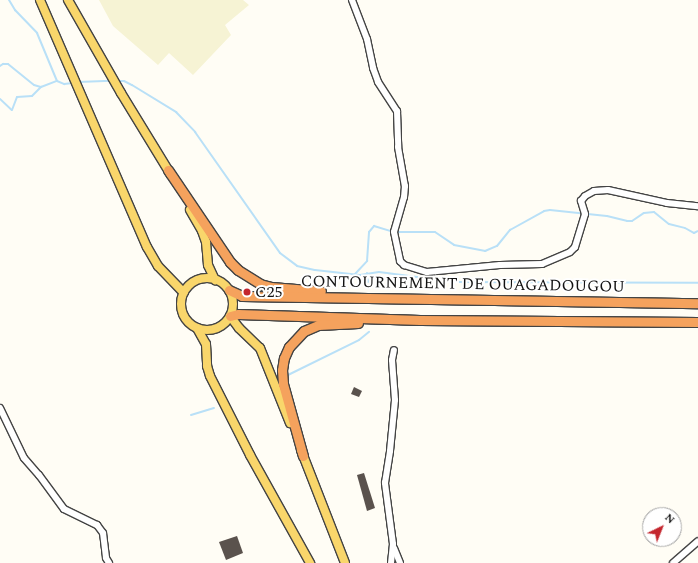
<!DOCTYPE html>
<html>
<head>
<meta charset="utf-8">
<style>
	body { margin:0 }
	#map { position:relative; width:698px; height:563px; overflow:hidden; background:#fffdf5; font-family:Spectral,serif }
	div>[style] { position:absolute }
	.farmland>* { inset:0; background:#f6f3d4 }
	.stream>* { height:2px; margin:-1px; padding:0 1px; transform-origin:1px; border-radius:1px; background:#b9e0f7 }
	.building>* { inset:0; background:#5a524d }
	.roads { filter:drop-shadow(1px 0 #444) drop-shadow(-1px 0 #444) drop-shadow(0 1px #444) drop-shadow(0 -1px #444) }
	.minor>* { height:6px; margin:-3px; padding:0 3px; transform-origin:3px; border-radius:3px; background:#fff }
	.major>* { height:8px; margin:-4px; padding:0 4px; transform-origin:4px; border-radius:4px; background:#f9d66b }
	.major>.ring { margin:-4px; padding:0; box-sizing:content-box; background:none; border:8px solid #f9d66b; border-radius:50% }
	.highway>* { height:9px; margin:-4.5px; padding:0 4.5px; transform-origin:4.5px; border-radius:4.5px; background:#f5a25d }
	.dots>* { width:11px; height:11px; translate:-50% -50%; box-sizing:border-box; border:2px solid #fff; border-radius:50% }
	span { translate:-50% -50%; white-space:nowrap; text-align:center; line-height:1.15; -webkit-text-stroke:4px #fff; paint-order:stroke }
	.street-label { font-size:16px; color:#111 }
	.poi-label { font-size:16px; color:#111 }
	.left { translate:0 -50%; text-align:left }
	.north { position:absolute; left:642px; top:507px; width:40px; height:40px; box-sizing:border-box; background:#fff; border:1px solid #a0a0a0; border-radius:50%; rotate:43deg; font-size:11px; font-weight:700; line-height:16px; text-align:center; color:#111 }
	.north::after { content:''; display:block; margin:auto; width:14px; height:18px; background:#c4262e; clip-path:polygon(50% 0,100% 100%,50% 72%,0 100%) }
</style>
</head>
<body>
<div id="map">
	<div class="farmland">
		<i style="clip-path:polygon(99px 0,243px 0,249px 5px,225px 25px,231px 35px,193px 75px,169px 53px,158px 65px,113px 26px)"></i>
	</div>
	<div class="stream">
		<i style="left:9px;top:0;width:12px;rotate:59deg"></i>
		<i style="left:15px;top:10px;width:32px;rotate:46deg"></i>
		<i style="left:37px;top:33px;width:52px;rotate:67.4deg"></i>
		<i style="left:57px;top:81px;width:8px;rotate:23deg"></i>
		<i style="left:64px;top:84px;width:9px;rotate:-6deg"></i>
		<i style="left:0;top:66px;width:4px;rotate:-34deg"></i>
		<i style="left:3px;top:64px;width:5px"></i>
		<i style="left:8px;top:64px;width:33px;rotate:39deg"></i>
		<i style="left:34px;top:85px;width:7px;rotate:16deg"></i>
		<i style="left:41px;top:87px;width:17px;rotate:-21deg"></i>
		<i style="left:118px;top:81px;width:6px"></i>
		<i style="left:124px;top:81px;width:9px;rotate:27deg"></i>
		<i style="left:132px;top:85px;width:52px;rotate:31.5deg"></i>
		<i style="left:176px;top:112px;width:28px;rotate:46deg"></i>
		<i style="left:195px;top:132px;width:148px;rotate:54.9deg"></i>
		<i style="left:280px;top:253px;width:21px;rotate:37deg"></i>
		<i style="left:297px;top:266px;width:18px;rotate:13deg"></i>
		<i style="left:315px;top:270px;width:45px;rotate:6.3deg"></i>
		<i style="left:360px;top:275px;width:19px;rotate:-9deg"></i>
		<i style="left:379px;top:272px;width:77px;rotate:7.5deg"></i>
		<i style="left:455px;top:282px;width:243px;rotate:0.2deg"></i>
		<i style="left:78px;top:82px;width:33px;rotate:-2deg"></i>
		<i style="left:0;top:99px;width:16px;rotate:43deg"></i>
		<i style="left:12px;top:110px;width:14px;rotate:-69deg"></i>
		<i style="left:17px;top:97px;width:15px;rotate:-4deg"></i>
		<i style="left:32px;top:96px;width:13px;rotate:-45deg"></i>
		<i style="left:367px;top:273px;width:9px;rotate:84deg"></i>
		<i style="left:355px;top:274px;width:18px;rotate:-47deg"></i>
		<i style="left:367px;top:261px;width:29px;rotate:-86deg"></i>
		<i style="left:369px;top:232px;width:8px;rotate:-50deg"></i>
		<i style="left:374px;top:226px;width:21px;rotate:17deg"></i>
		<i style="left:394px;top:232px;width:41px"></i>
		<i style="left:435px;top:232px;width:23px;rotate:34deg"></i>
		<i style="left:454px;top:245px;width:32px;rotate:11deg"></i>
		<i style="left:485px;top:251px;width:13px;rotate:-23deg"></i>
		<i style="left:497px;top:246px;width:21px;rotate:-51deg"></i>
		<i style="left:510px;top:230px;width:39px;rotate:-29deg"></i>
		<i style="left:544px;top:211px;width:6px;rotate:-9deg"></i>
		<i style="left:550px;top:210px;width:57px;rotate:6deg"></i>
		<i style="left:607px;top:216px;width:21px;rotate:14deg"></i>
		<i style="left:627px;top:221px;width:5px"></i>
		<i style="left:632px;top:221px;width:14px;rotate:-34deg"></i>
		<i style="left:644px;top:213px;width:10px;rotate:-6deg"></i>
		<i style="left:654px;top:212px;width:19px;rotate:39deg"></i>
		<i style="left:669px;top:224px;width:16px;rotate:14deg"></i>
		<i style="left:685px;top:228px;width:10px;rotate:29deg"></i>
		<i style="left:694px;top:233px;width:4px;rotate:-27deg"></i>
		<i style="left:288px;top:375px;width:79px;rotate:-26.2deg"></i>
		<i style="left:359px;top:340px;width:13px;rotate:-39deg"></i>
		<i style="left:191px;top:415px;width:24px;rotate:-17deg"></i>
	</div>
	<div class="building">
		<i style="clip-path:polygon(354px 387px,362px 391px,359px 397px,351px 394px)"></i>
		<i style="clip-path:polygon(364px 473px,375px 508px,367px 511px,357px 475px)"></i>
		<i style="clip-path:polygon(237px 536px,243px 553px,226px 560px,219px 542px)"></i>
	</div>
	<div class="roads">
		<div class="minor">
			<i style="left:352px;top:0;width:42px;rotate:69deg"></i>
			<i style="left:367px;top:39px;width:30px;rotate:78deg"></i>
			<i style="left:373px;top:68px;width:15px;rotate:70deg"></i>
			<i style="left:378px;top:82px;width:35px;rotate:57deg"></i>
			<i style="left:397px;top:111px;width:36px;rotate:88deg"></i>
			<i style="left:398px;top:147px;width:40px;rotate:80deg"></i>
			<i style="left:405px;top:186px;width:11px;rotate:95deg"></i>
			<i style="left:404px;top:197px;width:36px;rotate:106deg"></i>
			<i style="left:394px;top:232px;width:30px;rotate:78deg"></i>
			<i style="left:400px;top:261px;width:6px;rotate:45deg"></i>
			<i style="left:404px;top:265px;width:24px;rotate:17deg"></i>
			<i style="left:427px;top:272px;width:73px;rotate:-5.5deg"></i>
			<i style="left:500px;top:265px;width:42px;rotate:-1.4deg"></i>
			<i style="left:542px;top:264px;width:30px;rotate:-23deg"></i>
			<i style="left:570px;top:252px;width:7px;rotate:-45deg"></i>
			<i style="left:575px;top:247px;width:34px;rotate:-73deg"></i>
			<i style="left:585px;top:214px;width:14px;rotate:-107deg"></i>
			<i style="left:581px;top:201px;width:6px;rotate:-51deg"></i>
			<i style="left:585px;top:196px;width:10px;rotate:-29deg"></i>
			<i style="left:594px;top:191px;width:14px;rotate:-4deg"></i>
			<i style="left:608px;top:190px;width:60px;rotate:12.4deg"></i>
			<i style="left:667px;top:203px;width:31px;rotate:6deg"></i>
			<i style="left:0;top:408px;width:55px;rotate:64.4deg"></i>
			<i style="left:24px;top:458px;width:23px;rotate:49deg"></i>
			<i style="left:39px;top:475px;width:42px;rotate:53.7deg"></i>
			<i style="left:64px;top:509px;width:37px;rotate:26deg"></i>
			<i style="left:97px;top:525px;width:10px;rotate:53deg"></i>
			<i style="left:103px;top:533px;width:25px;rotate:83deg"></i>
			<i style="left:106px;top:558px;width:6px;rotate:59deg"></i>
			<i style="left:394px;top:548px;width:16px;rotate:68deg"></i>
			<i style="left:391px;top:563px;width:19px;rotate:-84deg"></i>
			<i style="left:393px;top:544px;width:62px;rotate:-97.5deg"></i>
			<i style="left:385px;top:483px;width:32px;rotate:-81deg"></i>
			<i style="left:390px;top:451px;width:51px;rotate:-84.4deg"></i>
			<i style="left:395px;top:400px;width:40px;rotate:-94.3deg"></i>
			<i style="left:392px;top:360px;width:10px;rotate:-79deg"></i>
			<i style="left:673px;top:563px;width:33px;rotate:-41deg"></i>
		</div>
		<div class="major">
			<i style="left:40px;top:0;width:269px;rotate:66.6deg"></i>
			<i style="left:147px;top:247px;width:22px;rotate:60deg"></i>
			<i style="left:158px;top:266px;width:37px;rotate:46deg"></i>
			<i style="left:68px;top:0;width:107px;rotate:60.3deg"></i>
			<i style="left:121px;top:93px;width:96px;rotate:58.6deg"></i>
			<i style="left:190px;top:210px;width:24px;rotate:60deg"></i>
			<i style="left:202px;top:231px;width:12px;rotate:70deg"></i>
			<i style="left:206px;top:242px;width:23px;rotate:85deg"></i>
			<i style="left:208px;top:265px;width:17px;rotate:65deg"></i>
			<i class="ring" style="left:181px;top:278px;width:44px;height:44px"></i>
			<i style="left:230px;top:316px;width:15px;rotate:53deg"></i>
			<i style="left:239px;top:328px;width:29px;rotate:44deg"></i>
			<i style="left:260px;top:348px;width:81px;rotate:68.2deg"></i>
			<i style="left:197px;top:328px;width:18px;rotate:61deg"></i>
			<i style="left:206px;top:344px;width:22px;rotate:87deg"></i>
			<i style="left:207px;top:366px;width:10px;rotate:73deg"></i>
			<i style="left:210px;top:376px;width:89px;rotate:63.1deg"></i>
			<i style="left:250px;top:455px;width:124px;rotate:60.9deg"></i>
			<i style="left:301px;top:450px;width:121px;rotate:68.7deg"></i>
		</div>
		<div class="highway">
			<i style="left:168px;top:170px;width:111px;rotate:56deg"></i>
			<i style="left:230px;top:262px;width:11px;rotate:45deg"></i>
			<i style="left:238px;top:270px;width:26px;rotate:32deg"></i>
			<i style="left:260px;top:284px;width:11px;rotate:15deg"></i>
			<i style="left:271px;top:287px;width:50px;rotate:4.6deg"></i>
			<i style="left:229px;top:290px;width:14px;rotate:25deg"></i>
			<i style="left:242px;top:296px;width:456px;rotate:0.9deg"></i>
			<i style="left:230px;top:316px;width:8px;rotate:-14deg"></i>
			<i style="left:238px;top:314px;width:182px;rotate:1.9deg"></i>
			<i style="left:420px;top:320px;width:278px;rotate:0.4deg"></i>
			<i style="left:303px;top:456px;width:75px;rotate:-105.5deg"></i>
			<i style="left:283px;top:384px;width:14px;rotate:-94deg"></i>
			<i style="left:282px;top:370px;width:12px;rotate:-81deg"></i>
			<i style="left:284px;top:358px;width:12px;rotate:-66deg"></i>
			<i style="left:289px;top:347px;width:22px;rotate:-47deg"></i>
			<i style="left:304px;top:331px;width:15px;rotate:-23deg"></i>
			<i style="left:318px;top:325px;width:40px;rotate:-2.9deg"></i>
		</div>
	</div>
	<div class="dots">
		<i style="left:247px;top:292px;background:#c4262e"></i>
	</div>
	<div class="street-label">
		<span style="left:463px;top:284px;rotate:1deg">CONTOURNEMENT DE OUAGADOUGOU</span>
	</div>
	<div class="poi-label">
		<span class="left" style="left:255px;top:292px">C25</span>
	</div>
	<div class="north">N</div>
</div>
</body>
</html>
